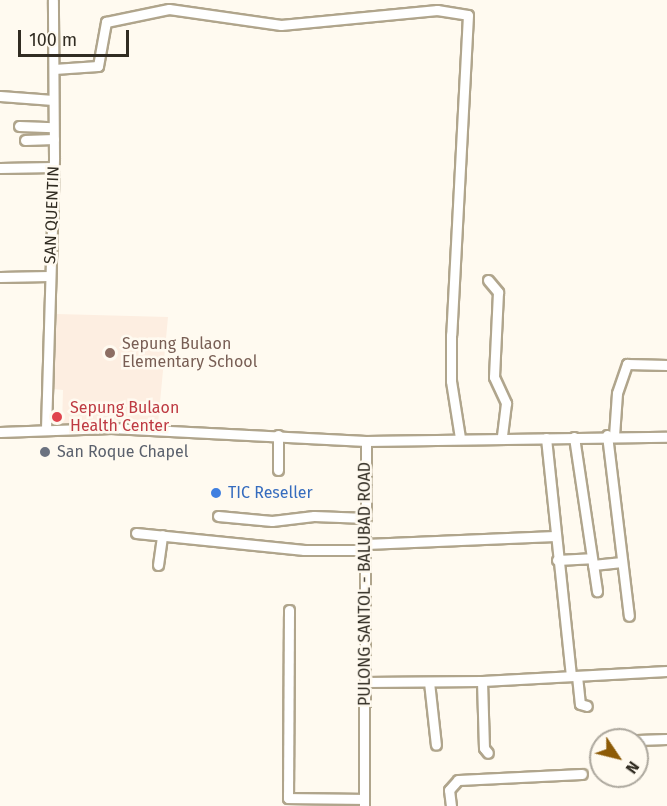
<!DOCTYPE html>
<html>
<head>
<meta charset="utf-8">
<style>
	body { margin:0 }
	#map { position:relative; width:667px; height:806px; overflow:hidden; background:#fffaf0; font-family:"Fira Sans",sans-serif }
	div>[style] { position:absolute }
	.education>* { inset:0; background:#fdeee1 }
	.roads { filter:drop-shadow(2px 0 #b0a58c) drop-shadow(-2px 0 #b0a58c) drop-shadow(0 2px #b0a58c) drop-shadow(0 -2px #b0a58c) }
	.minor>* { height:9px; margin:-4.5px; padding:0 4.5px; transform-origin:4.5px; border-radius:4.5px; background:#fff }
	.dots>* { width:16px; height:16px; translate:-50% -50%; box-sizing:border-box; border:3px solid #fffaf0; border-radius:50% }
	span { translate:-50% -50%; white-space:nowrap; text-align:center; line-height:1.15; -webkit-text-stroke:5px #fffaf0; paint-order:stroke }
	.street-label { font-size:16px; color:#312c22 }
	.education-label { font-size:16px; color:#785e54 }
	.left { translate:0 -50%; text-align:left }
	.health-label { font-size:16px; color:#be3a42 }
	.worship-label { font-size:16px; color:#5b616d }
	.shop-label { font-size:16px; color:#366cbe }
	.north { position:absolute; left:589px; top:728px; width:60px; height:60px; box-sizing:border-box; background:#fffaf0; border:2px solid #ada89e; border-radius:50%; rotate:125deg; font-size:16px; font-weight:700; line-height:24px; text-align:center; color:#312c22 }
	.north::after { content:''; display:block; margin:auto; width:21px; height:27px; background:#8d5b07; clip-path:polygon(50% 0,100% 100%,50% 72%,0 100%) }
	.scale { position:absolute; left:18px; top:30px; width:111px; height:27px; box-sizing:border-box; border:3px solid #312c22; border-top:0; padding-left:8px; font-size:18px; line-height:21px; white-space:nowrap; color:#312c22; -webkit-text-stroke:4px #fffaf0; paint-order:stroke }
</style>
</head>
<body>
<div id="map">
	<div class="education">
		<i style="clip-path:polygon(57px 314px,168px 317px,158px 424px,62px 425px,63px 390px,53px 389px)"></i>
	</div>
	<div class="roads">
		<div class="minor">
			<i style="left:54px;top:69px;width:44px;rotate:-3.9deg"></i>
			<i style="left:98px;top:66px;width:45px;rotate:-79.7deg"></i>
			<i style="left:106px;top:22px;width:64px;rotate:-11.7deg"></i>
			<i style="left:169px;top:9px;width:113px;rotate:8.1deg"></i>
			<i style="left:281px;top:25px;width:157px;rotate:-5.5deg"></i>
			<i style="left:437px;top:10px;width:31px;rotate:9deg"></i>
			<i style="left:468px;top:15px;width:320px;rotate:93deg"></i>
			<i style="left:451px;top:335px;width:46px;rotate:90deg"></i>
			<i style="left:451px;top:381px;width:58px;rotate:81deg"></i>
			<i style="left:0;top:96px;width:53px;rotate:4.3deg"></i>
			<i style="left:19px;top:126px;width:34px;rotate:2deg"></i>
			<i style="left:25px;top:140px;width:29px;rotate:-2deg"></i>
			<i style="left:0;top:168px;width:54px;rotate:-1.1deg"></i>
			<i style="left:0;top:277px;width:49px;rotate:-1.2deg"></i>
			<i style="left:488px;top:280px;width:16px;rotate:50deg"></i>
			<i style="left:498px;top:292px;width:85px;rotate:92.7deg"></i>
			<i style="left:494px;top:377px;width:29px;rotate:65deg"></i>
			<i style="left:506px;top:403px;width:35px;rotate:97deg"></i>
			<i style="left:46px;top:429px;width:272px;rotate:-88.3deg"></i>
			<i style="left:54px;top:157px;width:157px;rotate:-90.4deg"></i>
			<i style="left:0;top:432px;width:111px;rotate:-2.1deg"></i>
			<i style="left:111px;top:428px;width:255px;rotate:2.9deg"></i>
			<i style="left:366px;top:441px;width:301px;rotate:-0.8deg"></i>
			<i style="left:607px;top:435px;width:182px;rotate:83.1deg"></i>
			<i style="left:614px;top:436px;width:43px;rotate:-86deg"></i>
			<i style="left:617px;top:393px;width:31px;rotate:-71deg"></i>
			<i style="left:627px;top:364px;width:40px;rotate:1.4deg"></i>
			<i style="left:574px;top:437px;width:156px;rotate:81.5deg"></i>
			<i style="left:546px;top:438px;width:239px;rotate:84deg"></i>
			<i style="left:278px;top:470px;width:35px;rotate:-90deg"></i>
			<i style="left:218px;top:516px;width:54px;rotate:5.3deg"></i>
			<i style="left:272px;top:521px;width:42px;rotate:-6.8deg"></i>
			<i style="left:314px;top:516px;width:52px;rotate:2.2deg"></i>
			<i style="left:136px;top:533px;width:169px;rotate:5.8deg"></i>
			<i style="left:304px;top:550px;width:61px"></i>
			<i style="left:366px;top:544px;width:189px;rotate:-2.4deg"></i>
			<i style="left:557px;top:560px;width:34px;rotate:-3deg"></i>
			<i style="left:158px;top:565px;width:30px;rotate:-82deg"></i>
			<i style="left:593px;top:565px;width:29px;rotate:-6deg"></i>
			<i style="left:289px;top:610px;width:188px;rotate:90.3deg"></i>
			<i style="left:288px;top:798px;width:76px;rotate:0.8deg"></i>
			<i style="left:577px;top:676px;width:28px;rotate:84deg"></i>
			<i style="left:580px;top:704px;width:7px;rotate:16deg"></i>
			<i style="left:482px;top:681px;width:67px;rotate:88.3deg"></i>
			<i style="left:484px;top:748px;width:6px;rotate:51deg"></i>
			<i style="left:365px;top:682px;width:117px;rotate:-0.5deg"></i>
			<i style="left:482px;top:681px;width:185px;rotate:-3.1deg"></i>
			<i style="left:429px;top:682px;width:63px;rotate:83.7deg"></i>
			<i style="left:637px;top:740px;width:30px;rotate:-2deg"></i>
			<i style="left:364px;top:806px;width:365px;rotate:-89.7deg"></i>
			<i style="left:451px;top:806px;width:16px;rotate:-97deg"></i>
			<i style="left:449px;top:790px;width:13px;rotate:-48deg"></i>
			<i style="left:458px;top:780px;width:124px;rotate:-2.8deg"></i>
		</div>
	</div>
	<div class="dots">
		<i style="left:110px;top:353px;background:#8d6e63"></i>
		<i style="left:57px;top:417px;background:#e0444e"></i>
		<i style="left:45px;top:452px;background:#6b7280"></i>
		<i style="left:216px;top:493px;background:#3f7fe0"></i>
	</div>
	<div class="street-label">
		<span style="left:52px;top:215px;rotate:-88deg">SAN QUENTIN</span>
		<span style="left:365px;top:584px;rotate:-90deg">PULONG SANTOL - BALUBAD ROAD</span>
	</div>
	<div class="education-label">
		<span class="left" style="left:122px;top:353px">Sepung Bulaon<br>Elementary School</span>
	</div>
	<div class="health-label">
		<span class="left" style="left:70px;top:417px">Sepung Bulaon<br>Health Center</span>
	</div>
	<div class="worship-label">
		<span class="left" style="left:57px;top:452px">San Roque Chapel</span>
	</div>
	<div class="shop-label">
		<span class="left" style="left:228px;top:493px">TIC Reseller</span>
	</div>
	<div class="north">N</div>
	<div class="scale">100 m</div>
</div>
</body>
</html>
